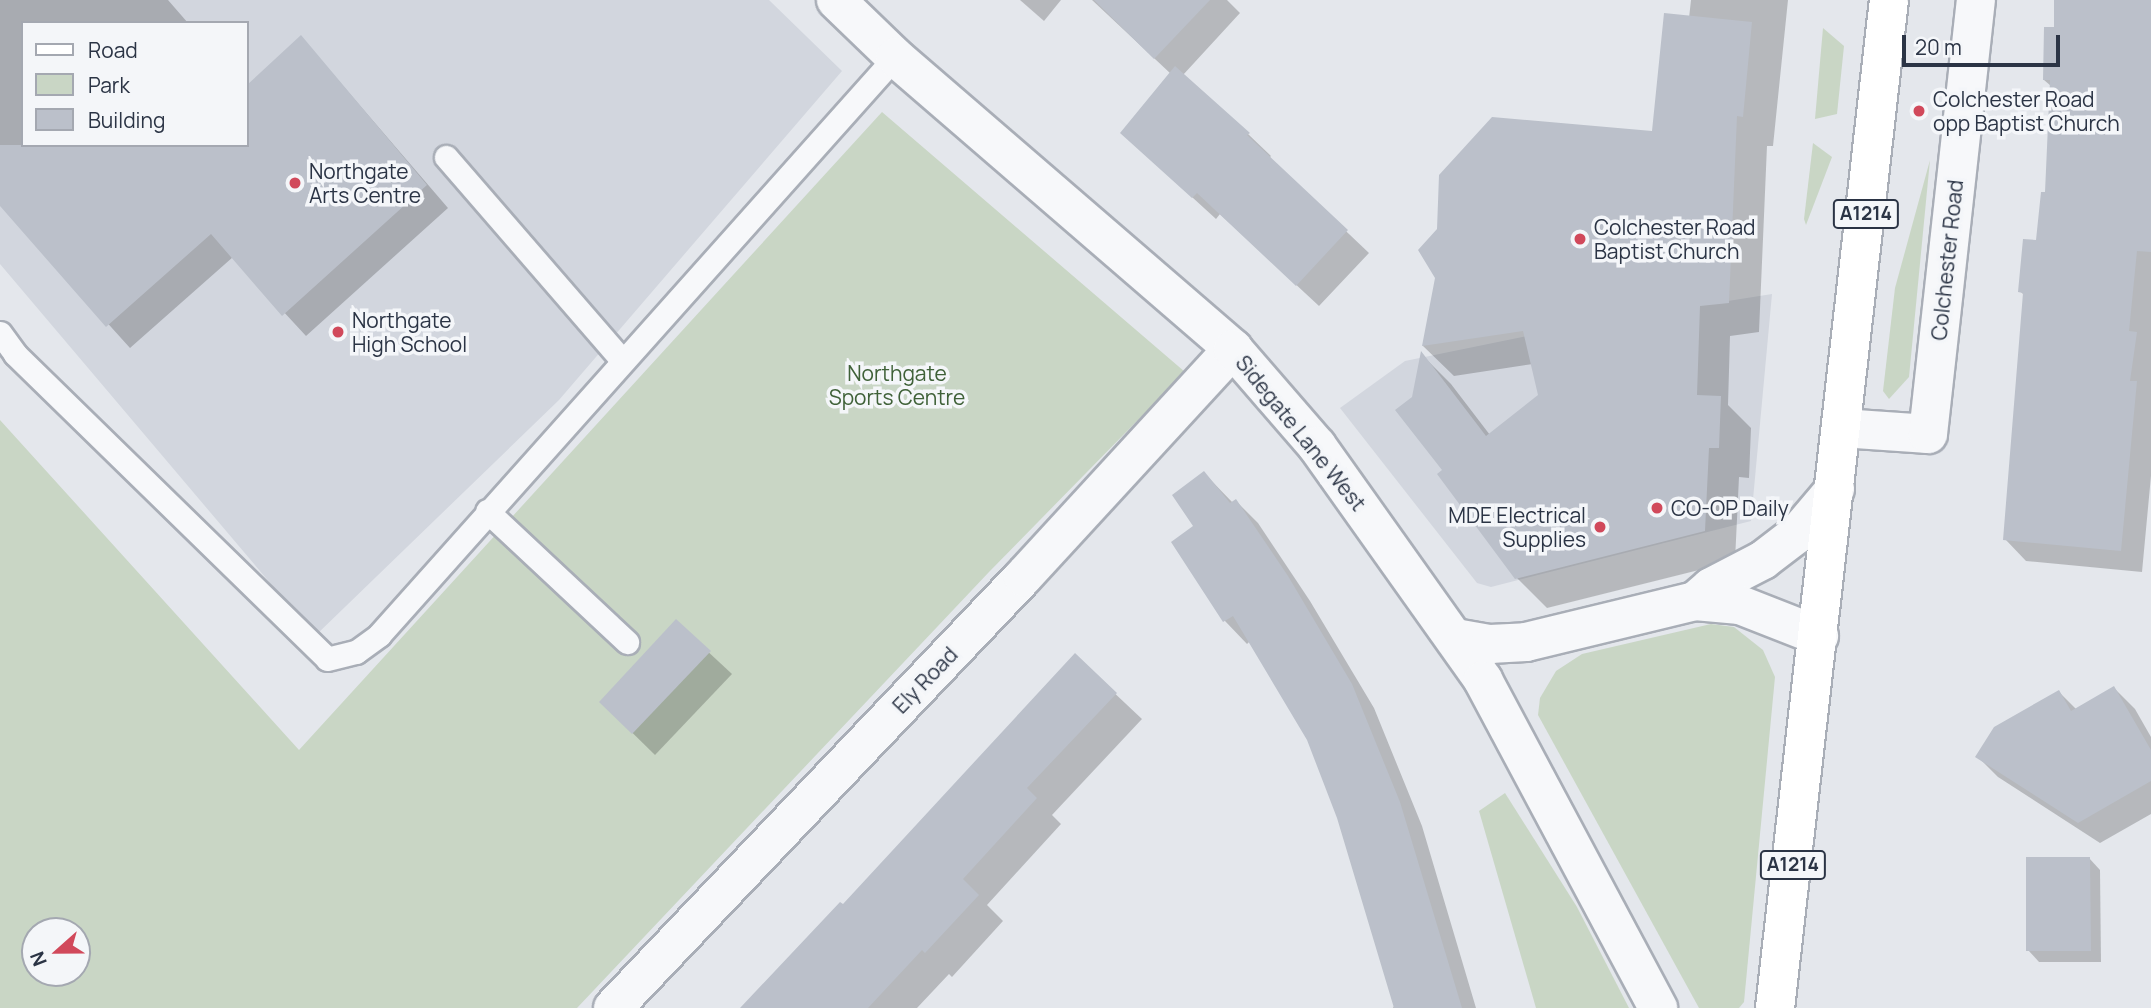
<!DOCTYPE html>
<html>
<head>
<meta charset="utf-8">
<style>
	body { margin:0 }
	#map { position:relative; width:2151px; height:1008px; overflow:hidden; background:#e4e7ec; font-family:Manrope,sans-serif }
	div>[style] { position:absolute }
	.built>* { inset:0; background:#d2d6de }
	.green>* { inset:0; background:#c9d6c5 }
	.shadow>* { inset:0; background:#0003 }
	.building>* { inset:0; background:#bbc0ca }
	.roads { filter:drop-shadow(2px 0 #a9aeb7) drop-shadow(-2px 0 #a9aeb7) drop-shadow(0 2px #a9aeb7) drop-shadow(0 -2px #a9aeb7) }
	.service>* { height:23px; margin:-11.5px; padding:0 11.5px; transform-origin:11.5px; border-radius:11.5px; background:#f7f8fa }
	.minor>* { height:38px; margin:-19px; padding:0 19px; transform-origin:19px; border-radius:19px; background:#f7f8fa }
	.tertiary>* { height:38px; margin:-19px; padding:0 19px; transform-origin:19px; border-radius:19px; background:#f7f8fa }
	.primary>* { height:38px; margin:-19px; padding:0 19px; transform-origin:19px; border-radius:19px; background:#fff }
	.dots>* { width:19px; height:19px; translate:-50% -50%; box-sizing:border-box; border:4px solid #f4f6f9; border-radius:50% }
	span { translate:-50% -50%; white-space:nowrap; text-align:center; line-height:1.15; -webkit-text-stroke:7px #f4f6f9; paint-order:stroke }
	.shield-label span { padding:2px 5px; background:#f4f6f9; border:2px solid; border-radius:5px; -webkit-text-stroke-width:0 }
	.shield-label { font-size:19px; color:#2b3445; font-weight:700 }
	.poi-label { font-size:21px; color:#2b3445 }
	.left { translate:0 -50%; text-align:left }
	.right { translate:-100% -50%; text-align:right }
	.street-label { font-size:21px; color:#2b3445 }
	.park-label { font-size:21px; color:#3f6138 }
	.legend { position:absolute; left:21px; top:21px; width:228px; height:126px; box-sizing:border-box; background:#f4f6f9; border:2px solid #a4a8b1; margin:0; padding:9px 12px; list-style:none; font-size:21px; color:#2b3445 }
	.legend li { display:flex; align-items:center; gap:14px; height:35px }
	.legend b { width:35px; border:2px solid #a4a8b1 }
	.north { position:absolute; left:21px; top:917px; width:70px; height:70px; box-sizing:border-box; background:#f4f6f9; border:2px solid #a4a8b1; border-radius:50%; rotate:249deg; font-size:19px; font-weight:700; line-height:28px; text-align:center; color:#2b3445 }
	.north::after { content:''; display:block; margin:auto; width:24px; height:32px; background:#d1495b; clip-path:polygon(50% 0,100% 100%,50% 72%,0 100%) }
	.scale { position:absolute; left:1902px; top:35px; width:158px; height:32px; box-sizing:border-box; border:4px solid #2b3445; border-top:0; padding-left:9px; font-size:21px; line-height:24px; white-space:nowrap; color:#2b3445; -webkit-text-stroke:5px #f4f6f9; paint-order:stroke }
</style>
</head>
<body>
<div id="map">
	<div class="built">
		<i style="clip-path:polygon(evenodd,0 0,769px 0,842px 71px,559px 400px,315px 636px,0 264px,0 0,23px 23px,247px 23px,247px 145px,23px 145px,23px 23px)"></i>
		<i style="clip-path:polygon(1772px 294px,1751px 521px,1491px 587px,1477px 583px,1340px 408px,1405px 361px,1596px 322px)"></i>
	</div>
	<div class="green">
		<i style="clip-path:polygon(1823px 28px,1844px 46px,1837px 114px,1815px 119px)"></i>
		<i style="clip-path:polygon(evenodd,882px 112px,1185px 372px,989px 572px,577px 1008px,0 1008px,0 420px,299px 750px,882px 112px,35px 931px,77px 931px,77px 973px,35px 973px,35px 931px)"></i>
		<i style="clip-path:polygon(1813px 143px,1832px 157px,1806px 225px,1804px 219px)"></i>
		<i style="clip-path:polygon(1930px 160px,1909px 377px,1889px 399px,1883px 391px,1895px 288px)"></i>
		<i style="clip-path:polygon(1711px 624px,1734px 627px,1763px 650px,1775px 677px,1744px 1002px,1739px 1008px,1699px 1008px,1538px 715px,1540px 698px,1556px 671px,1582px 654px)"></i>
		<i style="clip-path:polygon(1505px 793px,1577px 907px,1629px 1008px,1536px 1008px,1479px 811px)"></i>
	</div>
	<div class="shadow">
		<i style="clip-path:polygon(0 0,168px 0,188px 23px,23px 23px,23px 145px,247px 145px,247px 88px,301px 37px,448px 208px,306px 336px,233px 257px,130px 348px,0 204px)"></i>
		<i style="clip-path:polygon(1020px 0,1061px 0,1044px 21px)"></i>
		<i style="clip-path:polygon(1092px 0,1227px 0,1240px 13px,1183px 75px,1248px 134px,1271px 156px,1269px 158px,1369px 253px,1319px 306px,1220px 214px,1216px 219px,1122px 133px,1171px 74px)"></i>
		<i style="clip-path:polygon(1691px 0,1788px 0,1773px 146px,1767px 146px,1759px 332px,1730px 336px,1728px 405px,1751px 428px,1749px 478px,1739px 477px,1735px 561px,1547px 608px,1517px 578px,1444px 471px,1414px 397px,1422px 355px,1451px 384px,1490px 435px,1540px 395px,1533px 364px,1454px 376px,1423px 346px,1436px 278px,1654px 133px,1689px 18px)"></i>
		<i style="clip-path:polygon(2055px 0,2151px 0,2151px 476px,2142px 572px,2026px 561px,2005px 539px,2025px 296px,2020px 291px,2037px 242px,2047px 194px,2051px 86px,2044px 80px,2056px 29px)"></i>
		<i style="clip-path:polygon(1204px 473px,1233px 503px,1236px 501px,1258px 523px,1310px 601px,1374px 708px,1422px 826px,1476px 1008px,1393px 1008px,1395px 1004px,1338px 817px,1308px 739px,1250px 641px,1247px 644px,1225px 621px,1173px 543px,1195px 526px)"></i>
		<i style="clip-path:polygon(676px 622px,732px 674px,655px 755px,601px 702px)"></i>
		<i style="clip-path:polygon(1075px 656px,1142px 719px,1052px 815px,1061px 824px,987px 905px,1003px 921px,952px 977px,949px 974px,917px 1008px,743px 1008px,843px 906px)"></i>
		<i style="clip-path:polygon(2114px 688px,2135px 709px,2151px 737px,2151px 814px,2100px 843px,1998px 777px,1977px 756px,2059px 692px,2077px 710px)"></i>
		<i style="clip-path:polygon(2089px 858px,2100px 870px,2101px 962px,2039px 962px,2028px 950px)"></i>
	</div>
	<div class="building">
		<i style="clip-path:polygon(1094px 0,1210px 0,1154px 59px)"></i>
		<i style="clip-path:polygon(2054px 0,2151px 0,2151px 252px,2137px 251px,2129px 331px,2137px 332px,2130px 381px,2137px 381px,2121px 551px,2003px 540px,2023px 293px,2018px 292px,2023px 239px,2036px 240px,2041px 192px,2045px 192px,2050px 80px,2043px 80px,2044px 27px,2054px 27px)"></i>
		<i style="clip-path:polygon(1664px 13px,1752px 22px,1743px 117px,1737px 116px,1729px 303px,1700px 306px,1697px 395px,1721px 396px,1719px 448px,1709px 448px,1705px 531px,1515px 579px,1437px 474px,1442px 470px,1395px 410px,1412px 397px,1421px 351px,1486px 436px,1538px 395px,1523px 331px,1422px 346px,1435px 278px,1418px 250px,1437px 229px,1439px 175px,1492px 117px,1652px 131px)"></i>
		<i style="clip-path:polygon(301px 35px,427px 185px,282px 316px,211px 234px,106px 327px,0 206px,0 145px,247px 145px,247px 85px)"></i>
		<i style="clip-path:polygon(1175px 66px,1250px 133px,1247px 135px,1348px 230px,1296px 286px,1197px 193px,1192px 198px,1120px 133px)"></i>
		<i style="clip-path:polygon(1204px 471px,1230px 503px,1236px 499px,1288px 576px,1352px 684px,1400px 802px,1462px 1008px,1394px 1008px,1337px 818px,1307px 740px,1233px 616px,1223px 622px,1171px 542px,1193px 526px,1172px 495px)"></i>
		<i style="clip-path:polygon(676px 619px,711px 651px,632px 734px,599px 702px)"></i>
		<i style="clip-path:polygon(1075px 653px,1117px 693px,1027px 788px,1037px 798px,963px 879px,979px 895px,925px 953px,922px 950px,868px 1008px,740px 1008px,840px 902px,843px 904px)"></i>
		<i style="clip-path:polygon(2114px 686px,2151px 750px,2151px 781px,2078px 823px,1975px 757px,1994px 727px,2059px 690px,2071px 711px)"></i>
		<i style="clip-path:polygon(2026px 857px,2090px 857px,2091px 951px,2026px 951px)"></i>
	</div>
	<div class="roads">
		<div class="service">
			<i style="left:446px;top:157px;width:270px;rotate:49.1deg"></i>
			<i style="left:0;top:333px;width:26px;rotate:54deg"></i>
			<i style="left:15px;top:354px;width:436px;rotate:44.3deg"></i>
			<i style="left:327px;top:659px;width:30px;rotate:-14deg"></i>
			<i style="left:356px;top:652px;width:29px;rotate:-36deg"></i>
			<i style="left:379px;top:635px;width:775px;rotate:-48.24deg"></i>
			<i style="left:487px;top:511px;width:192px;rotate:43.1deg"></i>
		</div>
		<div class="minor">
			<i style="left:1842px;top:428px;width:86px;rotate:4deg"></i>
			<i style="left:1928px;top:434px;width:437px;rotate:-83.7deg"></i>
			<i style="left:613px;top:1008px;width:595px;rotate:-46.43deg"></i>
			<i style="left:1023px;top:577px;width:310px;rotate:-47.4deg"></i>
		</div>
		<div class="tertiary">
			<i style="left:836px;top:0;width:82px;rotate:44deg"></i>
			<i style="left:895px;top:57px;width:447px;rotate:40.8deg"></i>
			<i style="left:1233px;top:349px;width:128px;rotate:49.1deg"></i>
			<i style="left:1317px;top:446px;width:287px;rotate:54.6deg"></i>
			<i style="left:1483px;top:680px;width:372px;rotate:61.9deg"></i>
			<i style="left:1695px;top:601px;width:21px;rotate:-41deg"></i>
			<i style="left:1711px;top:587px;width:59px;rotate:-27.4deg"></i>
			<i style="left:1763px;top:560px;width:43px;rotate:-37.4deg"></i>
			<i style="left:1797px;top:534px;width:59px;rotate:-49.8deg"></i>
			<i style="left:1455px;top:638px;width:36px;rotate:10deg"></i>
			<i style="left:1490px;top:644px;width:36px;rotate:-3deg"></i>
			<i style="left:1526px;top:642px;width:174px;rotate:-13.6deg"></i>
			<i style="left:1695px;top:601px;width:45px;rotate:5.1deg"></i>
			<i style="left:1740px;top:605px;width:85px;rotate:21.4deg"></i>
		</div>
		<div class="primary">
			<i style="left:1775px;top:1008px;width:1014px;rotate:-83.55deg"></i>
		</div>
	</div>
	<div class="dots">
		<i style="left:1919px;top:111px;background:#d1495b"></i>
		<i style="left:295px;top:183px;background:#d1495b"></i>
		<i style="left:1580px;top:239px;background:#d1495b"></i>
		<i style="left:338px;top:332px;background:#d1495b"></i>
		<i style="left:1657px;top:508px;background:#d1495b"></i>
		<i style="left:1600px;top:527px;background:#d1495b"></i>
	</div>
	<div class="shield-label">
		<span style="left:1866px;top:214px">A1214</span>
		<span style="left:1793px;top:865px">A1214</span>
	</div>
	<div class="poi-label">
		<span class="left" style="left:1933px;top:111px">Colchester Road<br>opp Baptist Church</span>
		<span class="left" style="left:309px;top:183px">Northgate<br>Arts Centre</span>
		<span class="left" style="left:1594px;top:239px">Colchester Road<br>Baptist Church</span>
		<span class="left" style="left:352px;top:332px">Northgate<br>High School</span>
		<span class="left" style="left:1671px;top:508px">CO-OP Daily</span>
		<span class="right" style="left:1586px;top:527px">MDE Electrical<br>Supplies</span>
	</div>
	<div class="street-label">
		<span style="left:1947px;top:260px;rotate:-84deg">Colchester Road</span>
		<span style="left:1301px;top:433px;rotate:51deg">Sidegate Lane West</span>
		<span style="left:925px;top:680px;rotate:-46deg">Ely Road</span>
	</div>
	<div class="park-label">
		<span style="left:897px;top:385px">Northgate<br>Sports Centre</span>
	</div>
	<ul class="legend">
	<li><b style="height:9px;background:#fff"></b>Road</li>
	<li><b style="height:19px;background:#c9d6c5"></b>Park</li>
	<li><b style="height:19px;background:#bbc0ca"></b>Building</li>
	</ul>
	<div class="north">N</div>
	<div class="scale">20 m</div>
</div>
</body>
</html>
